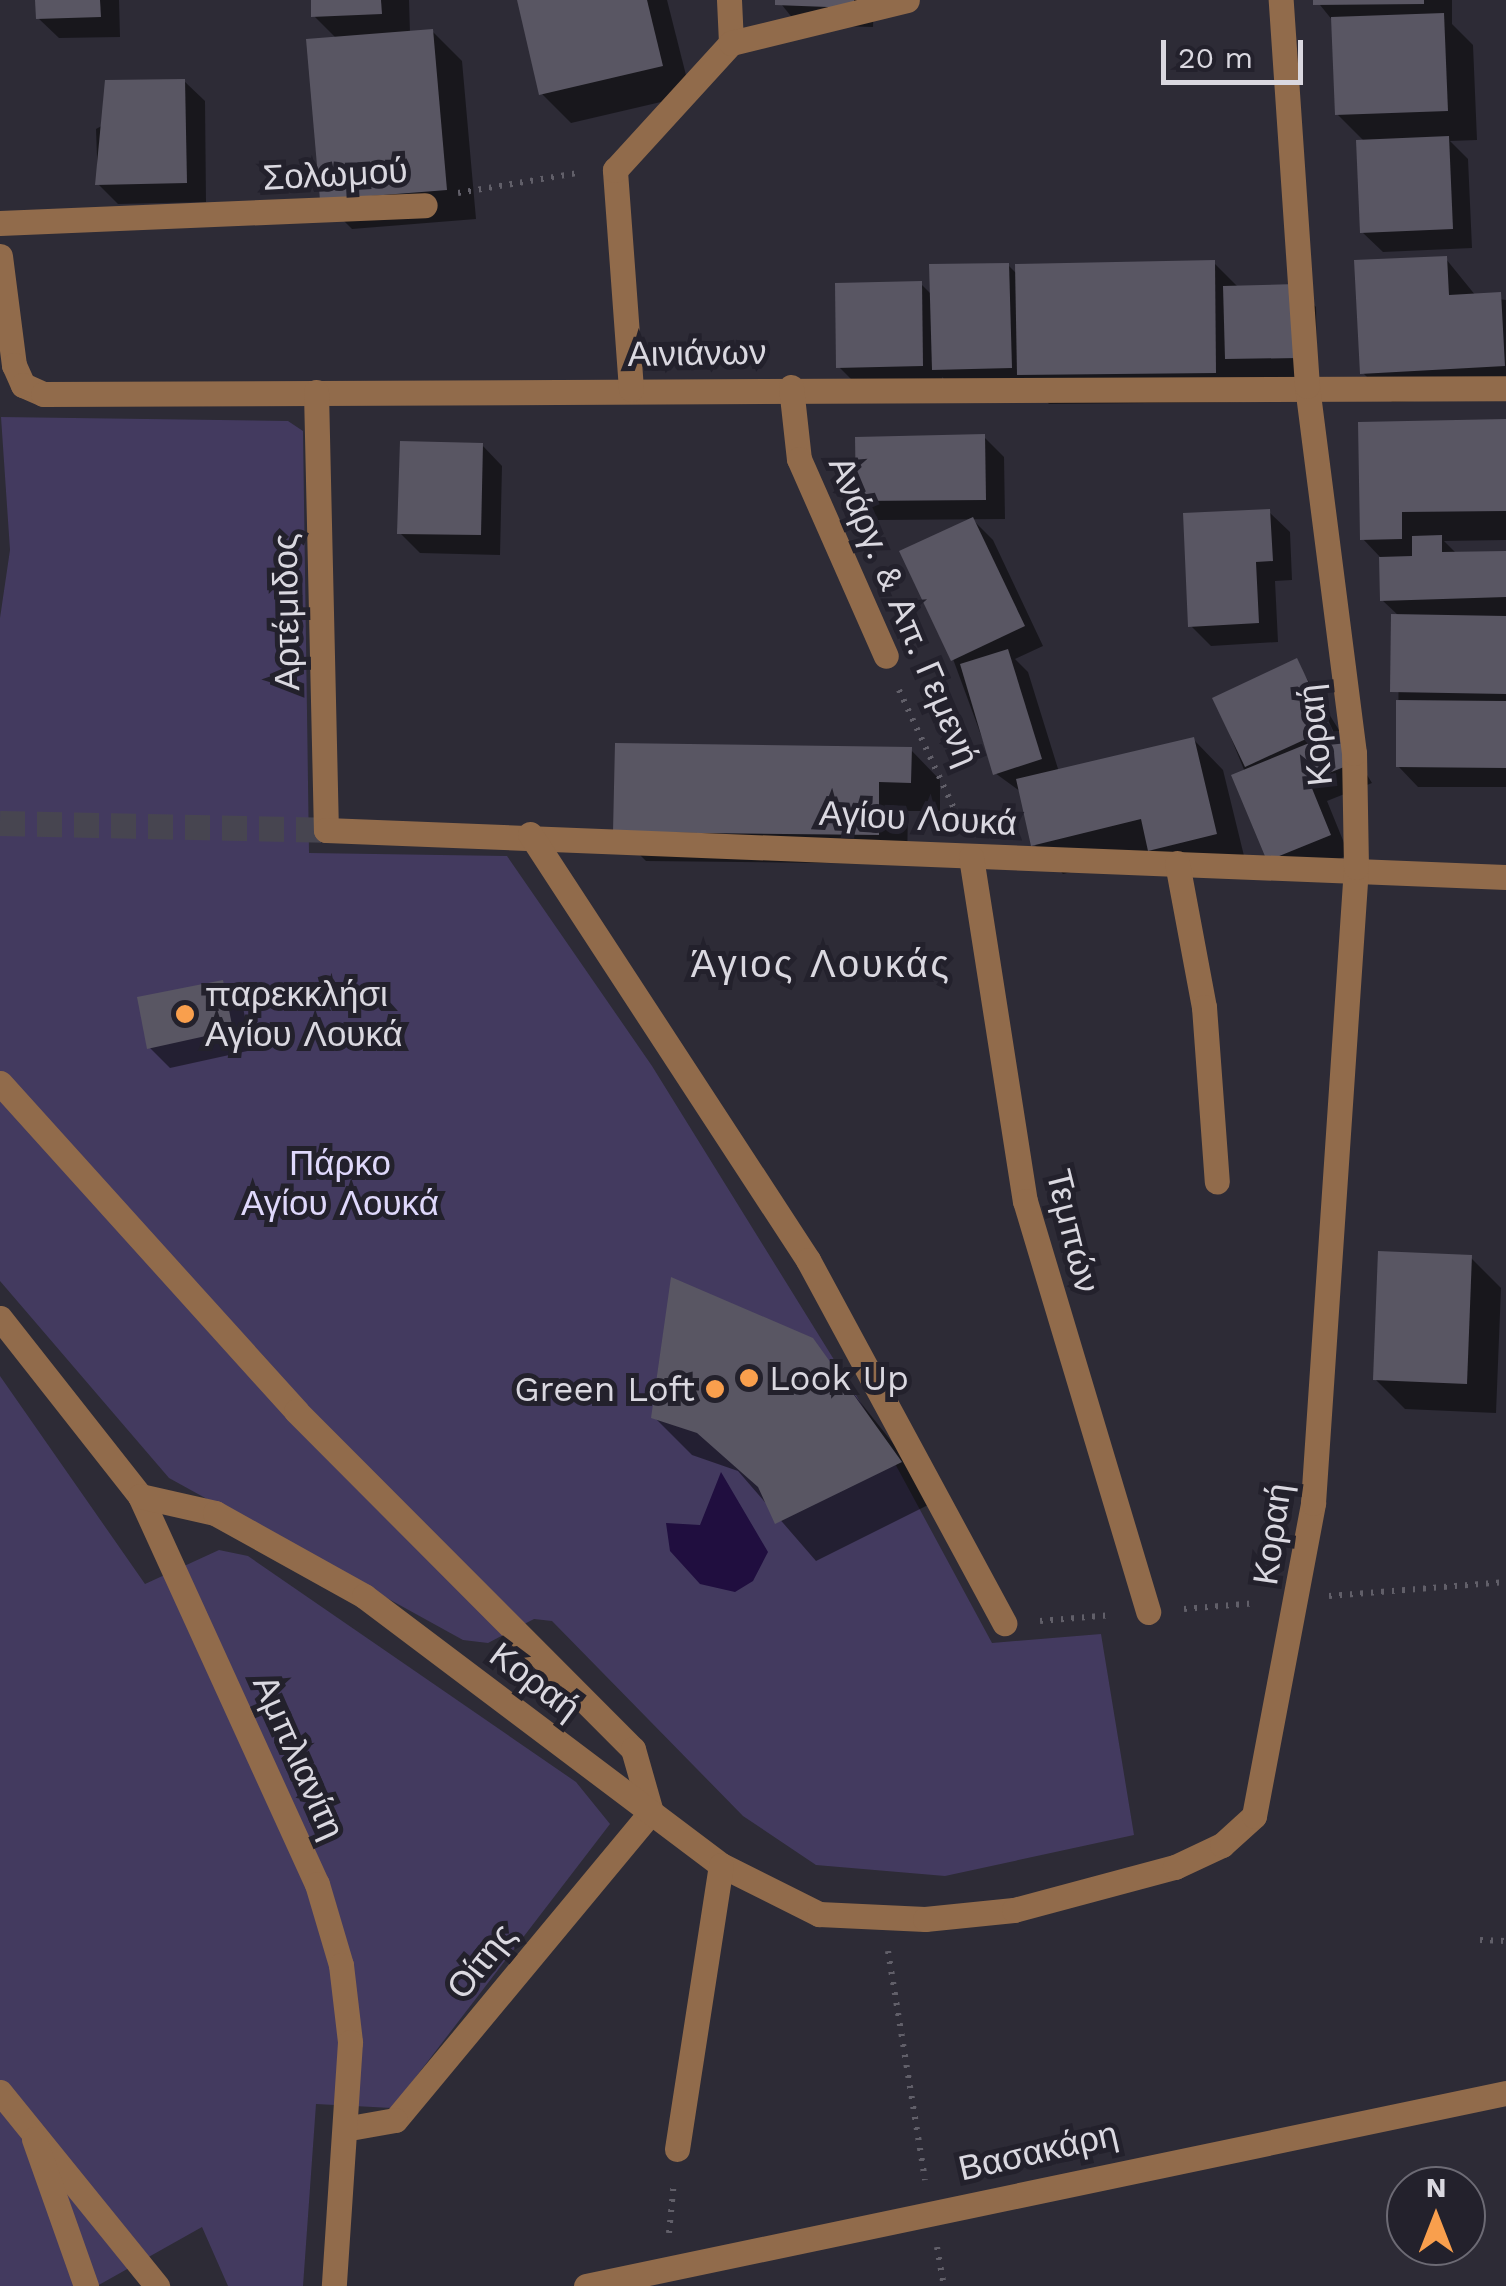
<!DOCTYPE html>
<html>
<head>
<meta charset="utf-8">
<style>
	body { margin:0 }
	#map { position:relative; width:1506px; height:2286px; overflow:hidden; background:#2d2b36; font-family:"Work Sans",sans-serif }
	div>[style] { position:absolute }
	.green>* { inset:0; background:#433a5f }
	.water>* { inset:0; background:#200e3f }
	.shadow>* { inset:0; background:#0007 }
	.building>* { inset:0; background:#595663 }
	.minor-tunnel>* { height:25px; margin-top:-12.5px; transform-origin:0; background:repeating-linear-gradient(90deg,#474550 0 25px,transparent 0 37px) }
	.path>* { height:6px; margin-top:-3px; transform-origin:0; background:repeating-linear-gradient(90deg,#615f69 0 2.5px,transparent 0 10.5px) }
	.minor>* { height:25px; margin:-12.5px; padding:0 12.5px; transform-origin:12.5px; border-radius:12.5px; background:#916b4b }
	.dots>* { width:28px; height:28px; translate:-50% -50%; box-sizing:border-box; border:5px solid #23212c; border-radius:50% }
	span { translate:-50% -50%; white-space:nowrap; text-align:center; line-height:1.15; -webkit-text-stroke:10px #23212c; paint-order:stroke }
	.street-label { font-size:35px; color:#dad8e0 }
	.poi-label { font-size:35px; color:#dad8e0 }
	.left { translate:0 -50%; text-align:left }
	.right { translate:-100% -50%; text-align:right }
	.park-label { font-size:35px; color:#dfd8fb }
	.neighbourhood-label { font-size:38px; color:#dad8e0; letter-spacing:2.5px }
	.north { position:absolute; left:1386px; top:2166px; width:100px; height:100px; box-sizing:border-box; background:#23212c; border:2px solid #6c6a74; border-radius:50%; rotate:0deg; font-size:28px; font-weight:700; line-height:40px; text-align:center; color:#dad8e0 }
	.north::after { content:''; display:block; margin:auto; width:35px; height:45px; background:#f99f4d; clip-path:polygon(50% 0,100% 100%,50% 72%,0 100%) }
	.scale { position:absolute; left:1161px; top:40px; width:142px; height:45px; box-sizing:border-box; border:5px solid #dad8e0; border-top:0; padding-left:12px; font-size:30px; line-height:35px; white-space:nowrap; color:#dad8e0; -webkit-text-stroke:8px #23212c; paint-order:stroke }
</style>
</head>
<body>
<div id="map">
	<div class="green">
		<i style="clip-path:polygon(1px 417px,288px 421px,303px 431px,309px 853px,507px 856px,652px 1066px,872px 1421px,992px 1643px,1101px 1634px,1134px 1835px,945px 1876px,816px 1865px,743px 1816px,552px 1621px,534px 1619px,488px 1643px,463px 1640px,169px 1478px,0 1281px,0 618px,10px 550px)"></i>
		<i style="clip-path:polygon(0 1376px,145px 1584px,219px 1550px,248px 1556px,576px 1782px,610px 1824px,392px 2108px,316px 2104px,303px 2286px,228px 2286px,202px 2227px,97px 2286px,0 2286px)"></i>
	</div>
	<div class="water">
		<i style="clip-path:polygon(721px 1472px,768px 1552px,753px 1581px,735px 1592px,700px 1584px,670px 1551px,666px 1523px,700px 1525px)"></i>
	</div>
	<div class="shadow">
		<i style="clip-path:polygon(38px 0,119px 0,120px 37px,59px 38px,38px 18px)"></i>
		<i style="clip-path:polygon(313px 0,409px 0,410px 33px,432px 31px,462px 61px,476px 219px,352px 229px,322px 199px,337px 39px,314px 16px)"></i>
		<i style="clip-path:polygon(519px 0,667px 0,691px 95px,571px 123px,541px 93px)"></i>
		<i style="clip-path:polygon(778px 0,874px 0,873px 27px,798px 25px)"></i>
		<i style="clip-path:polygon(1316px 0,1452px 0,1452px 24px,1473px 45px,1477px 140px,1450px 141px,1468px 159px,1472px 248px,1383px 252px,1362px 232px,1365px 142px,1337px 114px,1333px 21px)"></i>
		<i style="clip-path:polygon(184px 81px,205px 101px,206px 202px,118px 204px,98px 184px,96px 129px)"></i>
		<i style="clip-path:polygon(1446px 259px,1476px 296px,1506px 300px,1506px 397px,1392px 402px,1363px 373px)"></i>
		<i style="clip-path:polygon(1214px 263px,1239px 288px,1296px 287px,1316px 307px,1317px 377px,1245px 378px,1245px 402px,1049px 404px,1032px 387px,954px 390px,942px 377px,942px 386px,859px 387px,839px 367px,921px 284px,932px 295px,1008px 265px,1018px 275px)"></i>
		<i style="clip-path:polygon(1506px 422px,1506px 540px,1444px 541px,1457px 554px,1506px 553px,1506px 787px,1418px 787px,1398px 766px,1399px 616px,1382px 600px,1381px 558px,1363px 539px)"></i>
		<i style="clip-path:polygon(984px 437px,1004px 457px,1005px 519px,878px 520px,858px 500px)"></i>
		<i style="clip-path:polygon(482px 445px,502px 466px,500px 555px,420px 553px,400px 533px)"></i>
		<i style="clip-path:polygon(1269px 512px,1290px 532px,1292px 580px,1275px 581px,1278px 642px,1211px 646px,1191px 626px)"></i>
		<i style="clip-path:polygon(973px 520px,993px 540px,1043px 646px,1015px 659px,1028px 672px,1059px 772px,1194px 740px,1223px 770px,1246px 864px,1153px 852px,1063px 874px,1034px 844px,1021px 792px,995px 773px,953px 659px)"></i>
		<i style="clip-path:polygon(evenodd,1296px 661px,1372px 783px,1327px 801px,1349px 855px,1289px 879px,1215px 699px,1296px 661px,1305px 682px,1310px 682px,1337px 739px,1333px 741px,1305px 682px)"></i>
		<i style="clip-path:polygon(911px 750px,940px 780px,940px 811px,908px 811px,907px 864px,646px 861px,616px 831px)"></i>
		<i style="clip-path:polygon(222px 983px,242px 1003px,252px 1050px,170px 1068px,150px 1048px)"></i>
		<i style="clip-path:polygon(1471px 1258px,1501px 1288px,1496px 1413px,1405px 1409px,1375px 1379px)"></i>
		<i style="clip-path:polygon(811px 1340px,938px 1500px,816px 1561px,738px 1471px,692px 1455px,654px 1417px)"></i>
	</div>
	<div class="building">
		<i style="clip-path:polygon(35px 0,100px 0,101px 17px,36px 19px)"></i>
		<i style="clip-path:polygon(311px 0,381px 0,382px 14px,311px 17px)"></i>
		<i style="clip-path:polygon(517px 0,647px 0,663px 66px,539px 95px)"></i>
		<i style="clip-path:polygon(775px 0,854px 0,854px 8px,775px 5px)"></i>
		<i style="clip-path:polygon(1313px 0,1424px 0,1424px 4px,1313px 5px)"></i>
		<i style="clip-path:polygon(1444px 13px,1448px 111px,1335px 115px,1331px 17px)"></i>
		<i style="clip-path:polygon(433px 29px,447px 190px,320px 200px,306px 39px)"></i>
		<i style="clip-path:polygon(185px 79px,187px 183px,95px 185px,105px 80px)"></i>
		<i style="clip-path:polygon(1449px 136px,1453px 229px,1360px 233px,1356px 140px)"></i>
		<i style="clip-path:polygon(1447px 256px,1449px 295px,1501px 292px,1505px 366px,1360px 374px,1354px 260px)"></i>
		<i style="clip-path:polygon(1215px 260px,1216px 373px,1017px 375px,1015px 264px)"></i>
		<i style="clip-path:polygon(1009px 263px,1012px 368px,932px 370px,929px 264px)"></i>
		<i style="clip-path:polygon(922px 281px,923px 366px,836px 368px,835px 283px)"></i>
		<i style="clip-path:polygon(1297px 284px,1298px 358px,1225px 359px,1223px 286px)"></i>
		<i style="clip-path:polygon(1506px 419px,1506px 511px,1402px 512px,1402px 539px,1360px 540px,1358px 422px)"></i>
		<i style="clip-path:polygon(985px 434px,986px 500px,856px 501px,855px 437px)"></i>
		<i style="clip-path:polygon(400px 441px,483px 443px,481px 535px,397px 534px)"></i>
		<i style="clip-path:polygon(1270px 509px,1273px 561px,1256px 562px,1259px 623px,1188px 627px,1183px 513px)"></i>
		<i style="clip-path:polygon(973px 517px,1025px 626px,951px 661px,899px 551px)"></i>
		<i style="clip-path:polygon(1442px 535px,1442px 552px,1506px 551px,1506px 597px,1380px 601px,1379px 557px,1412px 556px,1412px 536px)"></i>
		<i style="clip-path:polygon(1391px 614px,1506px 616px,1506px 694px,1390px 692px)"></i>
		<i style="clip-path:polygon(1008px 649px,1042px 759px,993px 775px,960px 664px)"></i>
		<i style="clip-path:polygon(1297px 658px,1330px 728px,1245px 767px,1212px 698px)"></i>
		<i style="clip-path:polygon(1396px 700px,1506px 701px,1506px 768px,1396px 767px)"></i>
		<i style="clip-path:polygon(1341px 730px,1354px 763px,1309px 781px,1331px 835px,1267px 861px,1231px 775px)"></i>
		<i style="clip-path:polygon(1194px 737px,1217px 834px,1148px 851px,1141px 819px,1031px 846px,1016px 779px)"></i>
		<i style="clip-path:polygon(615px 743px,912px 747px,911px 783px,879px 782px,879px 835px,613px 832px)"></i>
		<i style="clip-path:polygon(223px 980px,233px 1030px,147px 1049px,137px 997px)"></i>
		<i style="clip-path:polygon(1378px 1251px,1472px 1255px,1467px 1384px,1373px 1380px)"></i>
		<i style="clip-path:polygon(671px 1277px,813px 1338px,902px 1462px,775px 1524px,758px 1487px,697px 1433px,651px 1418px)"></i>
	</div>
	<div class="minor-tunnel">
		<i style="left:0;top:823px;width:326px;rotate:1.2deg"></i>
	</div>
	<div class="path">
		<i style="left:458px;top:193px;width:122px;rotate:-9.5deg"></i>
		<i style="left:899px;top:690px;width:142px;rotate:65.1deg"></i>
		<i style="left:1329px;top:1596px;width:178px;rotate:-4.5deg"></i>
		<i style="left:1184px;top:1609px;width:73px;rotate:-4.7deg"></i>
		<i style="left:1040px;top:1621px;width:72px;rotate:-4.8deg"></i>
		<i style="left:1480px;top:1940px;width:26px;rotate:2deg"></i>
		<i style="left:888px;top:1951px;width:232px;rotate:80.8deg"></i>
		<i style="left:669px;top:2233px;width:52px;rotate:-84.5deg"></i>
		<i style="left:937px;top:2247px;width:40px;rotate:80deg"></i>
	</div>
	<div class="minor">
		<i style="left:729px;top:0;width:43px;rotate:87.3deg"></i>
		<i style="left:0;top:223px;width:425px;rotate:-2.4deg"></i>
		<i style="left:0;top:256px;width:110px;rotate:82.7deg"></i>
		<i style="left:14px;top:365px;width:22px;rotate:66deg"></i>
		<i style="left:23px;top:385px;width:22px;rotate:24deg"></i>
		<i style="left:43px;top:394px;width:1463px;rotate:-0.23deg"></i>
		<i style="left:791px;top:387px;width:72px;rotate:83.7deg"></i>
		<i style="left:799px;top:459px;width:215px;rotate:66.2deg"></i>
		<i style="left:631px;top:389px;width:220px;rotate:-94.2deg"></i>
		<i style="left:615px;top:170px;width:172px;rotate:-47.6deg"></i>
		<i style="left:731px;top:43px;width:181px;rotate:-13.7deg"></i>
		<i style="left:316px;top:392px;width:438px;rotate:88.7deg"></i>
		<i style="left:326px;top:830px;width:1181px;rotate:2.28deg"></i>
		<i style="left:530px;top:834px;width:509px;rotate:56.87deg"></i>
		<i style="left:808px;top:1260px;width:413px;rotate:61.6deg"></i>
		<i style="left:971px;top:857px;width:348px;rotate:81.1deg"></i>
		<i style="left:1025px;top:1201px;width:429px;rotate:73.3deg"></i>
		<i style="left:1177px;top:863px;width:147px;rotate:79.4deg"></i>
		<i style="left:1204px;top:1007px;width:175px;rotate:85.8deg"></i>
		<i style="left:0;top:1083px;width:442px;rotate:47.9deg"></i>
		<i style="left:296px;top:1411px;width:477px;rotate:45.1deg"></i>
		<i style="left:633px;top:1749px;width:66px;rotate:74.1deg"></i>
		<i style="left:651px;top:1812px;width:400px;rotate:129.7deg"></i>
		<i style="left:395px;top:2120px;width:46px;rotate:169.9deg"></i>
		<i style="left:0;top:1318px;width:226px;rotate:51.8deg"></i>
		<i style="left:140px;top:1496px;width:426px;rotate:65.5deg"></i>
		<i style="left:317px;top:1884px;width:84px;rotate:73.5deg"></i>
		<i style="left:341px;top:1965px;width:78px;rotate:83.3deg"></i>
		<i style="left:350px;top:2042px;width:245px;rotate:93.8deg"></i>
		<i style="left:140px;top:1496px;width:77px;rotate:12.8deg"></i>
		<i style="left:215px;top:1513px;width:171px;rotate:29.1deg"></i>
		<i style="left:364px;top:1596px;width:447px;rotate:37deg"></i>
		<i style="left:721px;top:1865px;width:110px;rotate:26.6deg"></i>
		<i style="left:819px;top:1914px;width:106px;rotate:2.7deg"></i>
		<i style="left:925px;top:1919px;width:89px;rotate:-5.8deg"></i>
		<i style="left:1014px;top:1910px;width:167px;rotate:-15deg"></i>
		<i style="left:1175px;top:1867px;width:52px;rotate:-25.1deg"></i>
		<i style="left:1222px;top:1845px;width:43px;rotate:-42.2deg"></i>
		<i style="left:1254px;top:1816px;width:319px;rotate:-79.3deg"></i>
		<i style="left:1313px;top:1503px;width:637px;rotate:-86.13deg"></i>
		<i style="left:1356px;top:867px;width:114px;rotate:-91deg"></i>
		<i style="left:1354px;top:753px;width:370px;rotate:-97.3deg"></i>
		<i style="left:1307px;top:386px;width:387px;rotate:-93.9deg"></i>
		<i style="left:0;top:2092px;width:250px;rotate:51deg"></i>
		<i style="left:34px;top:2139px;width:156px;rotate:70.5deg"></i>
		<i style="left:677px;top:2149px;width:287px;rotate:-81.2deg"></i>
		<i style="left:586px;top:2286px;width:940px;rotate:-11.85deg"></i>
	</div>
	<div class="dots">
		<i style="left:185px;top:1014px;background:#f99f4d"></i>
		<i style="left:749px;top:1378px;background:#f99f4d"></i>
		<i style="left:715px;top:1389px;background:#f99f4d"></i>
	</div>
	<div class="street-label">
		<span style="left:335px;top:174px;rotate:-3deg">Σολωμού</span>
		<span style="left:697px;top:353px;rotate:-1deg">Αινιάνων</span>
		<span style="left:904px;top:611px;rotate:67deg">Ανάργ. &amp; Απ. Γεμενή</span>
		<span style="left:286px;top:612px;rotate:-91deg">Αρτέμιδος</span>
		<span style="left:1315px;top:735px;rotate:-96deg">Κοραή</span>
		<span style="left:918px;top:818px;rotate:3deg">Αγίου Λουκά</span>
		<span style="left:1073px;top:1231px;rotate:76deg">Τεμπών</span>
		<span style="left:1272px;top:1534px;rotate:-82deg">Κοραή</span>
		<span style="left:535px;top:1681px;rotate:37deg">Κοραή</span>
		<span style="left:299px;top:1757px;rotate:66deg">Αμπλιανίτη</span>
		<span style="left:481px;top:1961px;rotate:-51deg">Οίτης</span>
		<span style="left:1038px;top:2151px;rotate:-13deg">Βασακάρη</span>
	</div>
	<div class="poi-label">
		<span class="left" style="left:205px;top:1014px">παρεκκλήσι<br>Αγίου Λουκά</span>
		<span class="left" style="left:769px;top:1378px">Look Up</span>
		<span class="right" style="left:695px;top:1389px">Green Loft</span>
	</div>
	<div class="park-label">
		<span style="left:340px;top:1183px">Πάρκο<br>Αγίου Λουκά</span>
	</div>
	<div class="neighbourhood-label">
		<span style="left:821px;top:965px">Άγιος Λουκάς</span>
	</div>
	<div class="north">N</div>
	<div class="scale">20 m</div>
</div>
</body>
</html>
